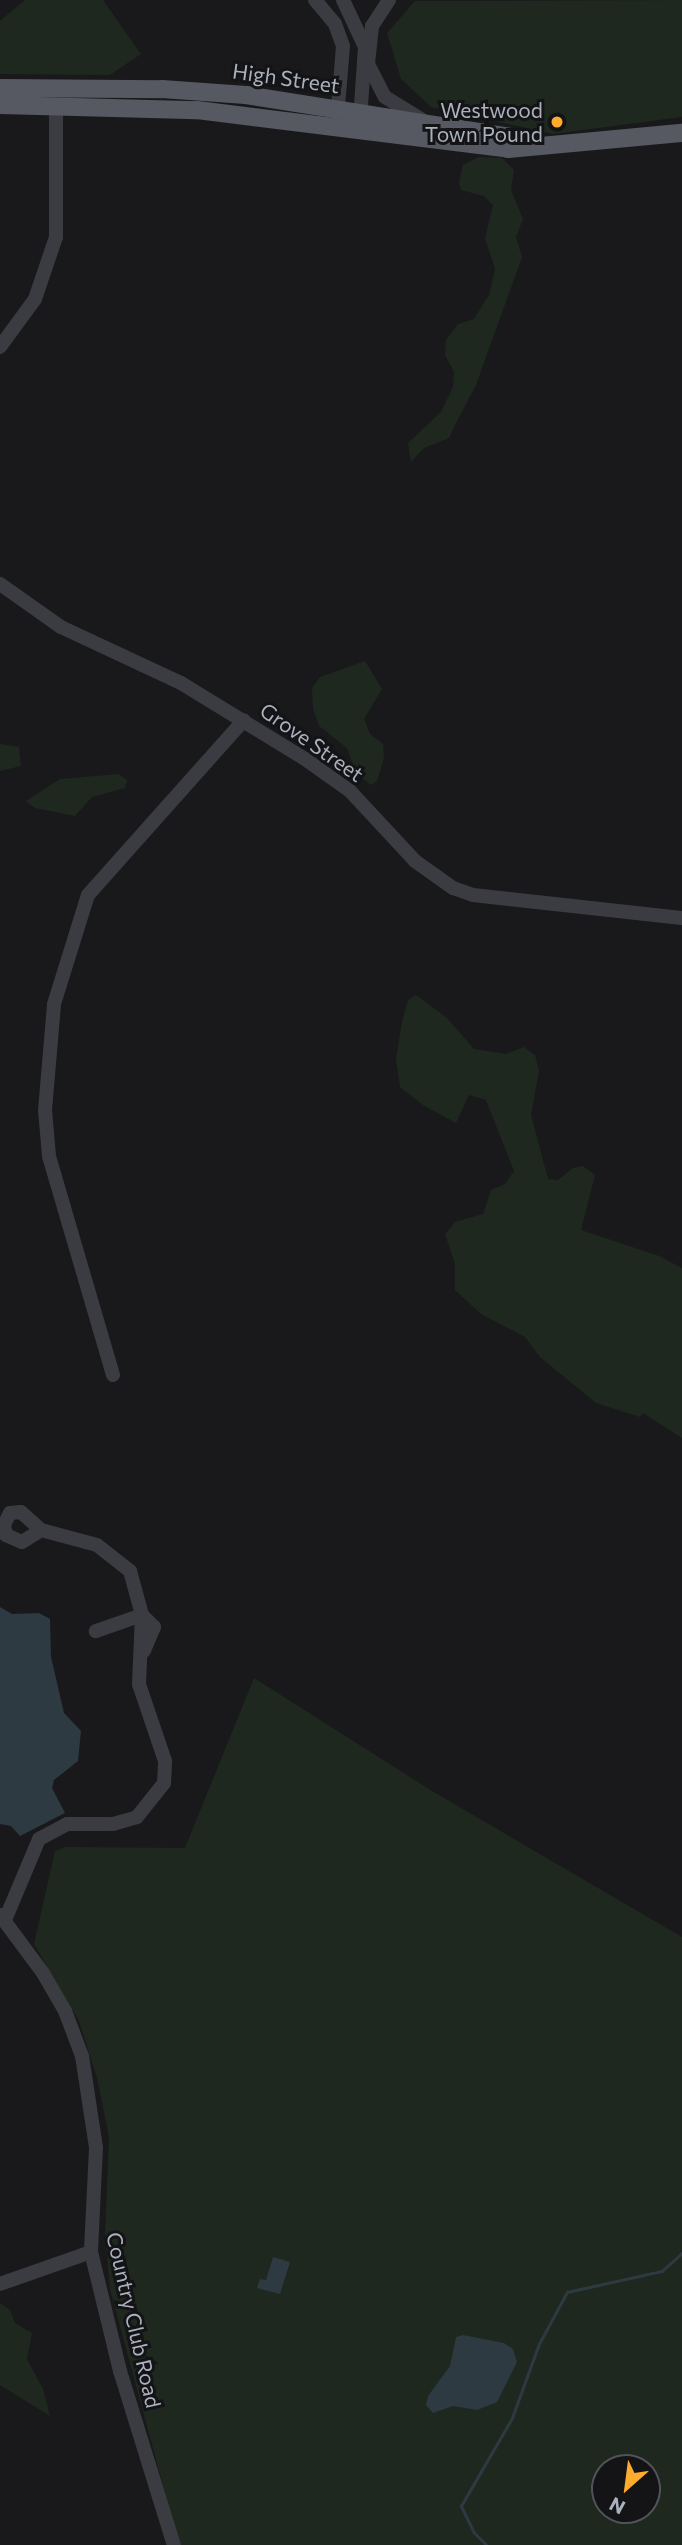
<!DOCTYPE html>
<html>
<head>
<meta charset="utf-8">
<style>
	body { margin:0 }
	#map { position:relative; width:682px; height:2545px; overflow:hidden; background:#19191c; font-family:Commissioner,sans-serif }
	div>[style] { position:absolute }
	.green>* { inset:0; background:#1e281f }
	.water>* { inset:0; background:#2d3a42 }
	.stream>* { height:2.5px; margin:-1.25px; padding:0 1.25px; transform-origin:1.25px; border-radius:1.25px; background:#2d3a42 }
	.minor>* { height:14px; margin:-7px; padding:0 7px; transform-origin:7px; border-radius:7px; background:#3a3c41 }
	.major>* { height:18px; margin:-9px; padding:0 9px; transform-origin:9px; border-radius:9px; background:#565961 }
	.dots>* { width:19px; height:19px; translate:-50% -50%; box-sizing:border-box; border:4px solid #141417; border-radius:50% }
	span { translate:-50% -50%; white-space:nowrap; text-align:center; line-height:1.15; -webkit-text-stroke:6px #141417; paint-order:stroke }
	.street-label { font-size:21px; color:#aab1bd }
	.poi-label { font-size:21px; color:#aab1bd }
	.right { translate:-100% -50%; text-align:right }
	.north { position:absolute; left:591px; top:2454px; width:70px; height:70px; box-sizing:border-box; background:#141417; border:2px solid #505359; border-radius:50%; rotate:208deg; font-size:19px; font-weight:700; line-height:28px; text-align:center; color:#aab1bd }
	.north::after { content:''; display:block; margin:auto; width:24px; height:32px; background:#ffac2e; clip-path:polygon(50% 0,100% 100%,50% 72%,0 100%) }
</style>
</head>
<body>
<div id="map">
	<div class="green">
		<i style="clip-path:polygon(25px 0,103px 0,141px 54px,110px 75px,0 74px,0 21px)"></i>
		<i style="clip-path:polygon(682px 0,682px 117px,553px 134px,431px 107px,401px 79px,387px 33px,415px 1px)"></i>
		<i style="clip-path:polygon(479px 157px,502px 158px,514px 170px,511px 190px,523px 219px,516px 237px,522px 257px,476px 385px,454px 427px,449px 438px,424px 448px,411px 462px,408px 443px,441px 412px,453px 387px,454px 372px,445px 355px,446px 340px,458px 324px,474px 319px,489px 295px,495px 269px,485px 238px,493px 205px,484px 196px,461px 190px,459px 182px,463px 165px)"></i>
		<i style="clip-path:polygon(365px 661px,382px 689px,364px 719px,370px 734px,383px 744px,384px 758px,377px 781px,371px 785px,356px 773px,347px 748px,319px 726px,313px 709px,312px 688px,320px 677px)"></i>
		<i style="clip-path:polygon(0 744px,19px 747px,21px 766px,0 771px)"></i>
		<i style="clip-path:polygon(119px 774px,127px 780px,125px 788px,92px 797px,75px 816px,35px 808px,26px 801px,60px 779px)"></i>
		<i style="clip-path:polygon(416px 995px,447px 1018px,474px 1049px,506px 1054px,524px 1047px,535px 1055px,539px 1071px,531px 1115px,548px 1179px,558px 1180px,573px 1168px,583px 1166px,595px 1175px,581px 1230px,659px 1256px,682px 1268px,682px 1438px,643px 1413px,640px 1417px,596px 1403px,540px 1357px,525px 1337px,481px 1314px,455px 1290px,455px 1264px,445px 1234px,455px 1222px,483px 1214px,491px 1190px,505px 1184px,514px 1171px,486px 1100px,469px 1095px,456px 1123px,423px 1105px,400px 1087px,396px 1059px,402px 1022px,408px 1000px)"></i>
		<i style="clip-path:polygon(evenodd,254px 1678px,432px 1791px,682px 1937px,682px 2545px,179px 2545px,110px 2289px,105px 2232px,109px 2137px,97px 2078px,79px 2021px,34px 1944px,55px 1851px,66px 1847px,185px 1848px,254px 1678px,605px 2468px,647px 2468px,647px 2510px,605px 2510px,605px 2468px)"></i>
		<i style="clip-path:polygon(0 2303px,10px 2310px,15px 2323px,32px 2333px,27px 2359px,43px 2389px,50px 2416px,0 2385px)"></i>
	</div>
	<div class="water">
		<i style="clip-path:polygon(0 1607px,12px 1614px,39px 1613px,50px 1619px,51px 1657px,64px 1713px,81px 1731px,78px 1761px,54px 1780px,52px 1788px,65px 1813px,20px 1836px,11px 1826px,0 1824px)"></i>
		<i style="clip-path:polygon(273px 2257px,290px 2262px,280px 2294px,257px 2288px,260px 2279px,266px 2280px)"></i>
		<i style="clip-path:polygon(463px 2335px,504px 2343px,513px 2349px,517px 2362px,497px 2402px,477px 2410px,453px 2406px,433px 2413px,426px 2405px,428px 2396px,450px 2366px,456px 2337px)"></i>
	</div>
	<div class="stream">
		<i style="left:486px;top:2545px;width:17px;rotate:-135deg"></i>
		<i style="left:474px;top:2533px;width:30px;rotate:-116deg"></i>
		<i style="left:461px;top:2506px;width:102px;rotate:-59.9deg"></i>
		<i style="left:512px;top:2418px;width:79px;rotate:-70deg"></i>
		<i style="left:539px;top:2344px;width:59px;rotate:-61.7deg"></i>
		<i style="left:567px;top:2292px;width:97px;rotate:-12.5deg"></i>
		<i style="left:662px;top:2271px;width:27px;rotate:-42deg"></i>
	</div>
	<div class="minor">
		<i style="left:315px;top:0;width:31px;rotate:50deg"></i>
		<i style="left:335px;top:24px;width:23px;rotate:70deg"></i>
		<i style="left:343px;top:46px;width:73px;rotate:94.7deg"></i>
		<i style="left:343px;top:0;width:52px;rotate:64.9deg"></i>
		<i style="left:365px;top:47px;width:74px;rotate:93.9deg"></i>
		<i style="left:389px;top:0;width:31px;rotate:123deg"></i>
		<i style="left:372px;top:26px;width:38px;rotate:96deg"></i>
		<i style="left:368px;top:64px;width:37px;rotate:63deg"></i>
		<i style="left:385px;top:97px;width:42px;rotate:31.4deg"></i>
		<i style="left:0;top:347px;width:59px;rotate:-53.9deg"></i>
		<i style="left:35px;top:299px;width:65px;rotate:-71.3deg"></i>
		<i style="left:56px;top:237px;width:131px;rotate:-90deg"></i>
		<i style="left:0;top:584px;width:75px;rotate:35.2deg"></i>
		<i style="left:61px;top:627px;width:132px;rotate:25deg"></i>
		<i style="left:181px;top:683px;width:145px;rotate:31.5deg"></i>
		<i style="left:305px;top:759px;width:55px;rotate:35.4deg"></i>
		<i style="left:350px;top:791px;width:96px;rotate:47.1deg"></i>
		<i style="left:415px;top:861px;width:47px;rotate:35.4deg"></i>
		<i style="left:453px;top:888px;width:21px;rotate:19deg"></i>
		<i style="left:473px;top:895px;width:210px;rotate:6.3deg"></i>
		<i style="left:113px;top:1375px;width:228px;rotate:-106.3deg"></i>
		<i style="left:49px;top:1156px;width:46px;rotate:-95deg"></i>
		<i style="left:45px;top:1110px;width:106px;rotate:-85.1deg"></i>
		<i style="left:54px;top:1004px;width:114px;rotate:-72.7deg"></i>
		<i style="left:88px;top:895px;width:234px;rotate:-48.3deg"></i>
		<i style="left:41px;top:1530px;width:27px;rotate:-138deg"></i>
		<i style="left:21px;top:1512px;width:11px;rotate:175deg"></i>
		<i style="left:10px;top:1513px;width:13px;rotate:117deg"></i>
		<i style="left:4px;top:1525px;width:10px;rotate:79deg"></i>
		<i style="left:6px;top:1535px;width:17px;rotate:24deg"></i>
		<i style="left:22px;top:1542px;width:22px;rotate:-32deg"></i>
		<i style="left:41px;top:1530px;width:58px;rotate:15deg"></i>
		<i style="left:97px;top:1545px;width:42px;rotate:38.2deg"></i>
		<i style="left:130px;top:1571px;width:46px;rotate:74.7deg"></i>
		<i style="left:142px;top:1615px;width:49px;rotate:160.8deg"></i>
		<i style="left:0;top:1915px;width:72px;rotate:53.4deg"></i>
		<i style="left:43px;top:1973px;width:44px;rotate:59.9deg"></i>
		<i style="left:65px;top:2011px;width:48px;rotate:69.3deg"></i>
		<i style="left:82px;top:2056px;width:93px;rotate:81.3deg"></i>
		<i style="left:96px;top:2148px;width:104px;rotate:92.8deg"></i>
		<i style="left:91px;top:2252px;width:122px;rotate:76.3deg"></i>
		<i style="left:120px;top:2371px;width:182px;rotate:72.8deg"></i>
		<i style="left:5px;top:1920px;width:88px;rotate:-67.2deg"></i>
		<i style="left:39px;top:1839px;width:32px;rotate:-28deg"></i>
		<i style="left:67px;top:1824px;width:46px"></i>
		<i style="left:113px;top:1824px;width:25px;rotate:-16deg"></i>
		<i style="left:137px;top:1817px;width:43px;rotate:-51.5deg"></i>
		<i style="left:164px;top:1783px;width:22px;rotate:-87deg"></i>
		<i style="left:165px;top:1761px;width:81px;rotate:-108.7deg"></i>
		<i style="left:139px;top:1684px;width:69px;rotate:-87.5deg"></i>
		<i style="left:142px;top:1615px;width:17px;rotate:45deg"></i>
		<i style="left:154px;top:1627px;width:26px;rotate:113deg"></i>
		<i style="left:0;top:2284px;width:96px;rotate:-19.4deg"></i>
	</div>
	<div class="major">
		<i style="left:0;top:88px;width:162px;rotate:0.4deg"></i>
		<i style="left:162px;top:89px;width:84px;rotate:4.1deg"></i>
		<i style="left:246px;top:95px;width:293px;rotate:9deg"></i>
		<i style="left:0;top:105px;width:197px;rotate:1.5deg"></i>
		<i style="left:197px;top:110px;width:313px;rotate:7.1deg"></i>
		<i style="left:508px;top:149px;width:175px;rotate:-5.3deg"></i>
	</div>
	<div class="dots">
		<i style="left:557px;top:122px;background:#ffac2e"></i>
	</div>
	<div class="street-label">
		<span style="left:286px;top:78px;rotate:8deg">High Street</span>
		<span style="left:312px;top:742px;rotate:35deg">Grove Street</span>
		<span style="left:134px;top:2320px;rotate:77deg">Country Club Road</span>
	</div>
	<div class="poi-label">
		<span class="right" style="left:543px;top:122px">Westwood<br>Town Pound</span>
	</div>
	<div class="north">N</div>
</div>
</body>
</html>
